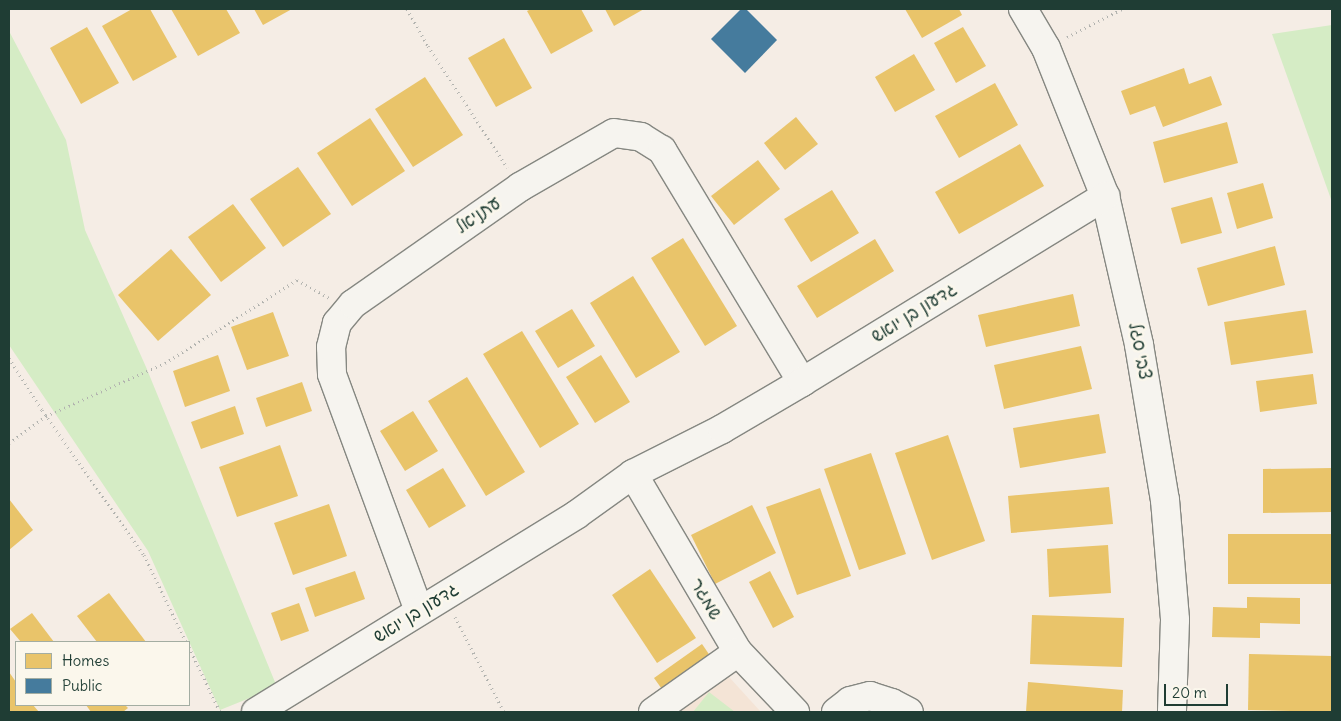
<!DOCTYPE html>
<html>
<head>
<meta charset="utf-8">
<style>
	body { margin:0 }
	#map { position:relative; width:1341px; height:721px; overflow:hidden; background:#f5ede5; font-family:Delius,"Playpen Sans Hebrew",sans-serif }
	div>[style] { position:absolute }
	.built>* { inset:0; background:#f4e4d6 }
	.green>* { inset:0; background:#d5ecc5 }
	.homes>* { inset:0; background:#e9c46a }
	.public>* { inset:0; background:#457b9d }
	.path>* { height:3px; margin-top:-1.5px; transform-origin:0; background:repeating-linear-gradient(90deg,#b2b3af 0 1px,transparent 0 5px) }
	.roads { filter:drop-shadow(1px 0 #858781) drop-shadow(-1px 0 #858781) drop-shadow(0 1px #858781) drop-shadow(0 -1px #858781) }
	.minor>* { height:28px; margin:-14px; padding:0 14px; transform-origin:14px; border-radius:14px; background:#f6f4ef }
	span { translate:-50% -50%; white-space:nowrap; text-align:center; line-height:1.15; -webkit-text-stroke:5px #fbf7ec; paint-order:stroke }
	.street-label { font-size:18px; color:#1f3d34 }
	.frame { position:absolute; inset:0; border:10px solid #1f3d34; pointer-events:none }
	.legend { position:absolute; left:15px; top:641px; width:175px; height:65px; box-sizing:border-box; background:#fbf7ec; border:1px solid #a3ada2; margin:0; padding:6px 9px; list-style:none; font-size:15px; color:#1f3d34 }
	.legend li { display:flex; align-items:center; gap:10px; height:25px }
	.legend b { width:25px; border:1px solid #a3ada2 }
	.scale { position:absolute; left:1164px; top:684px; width:64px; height:22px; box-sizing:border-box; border:2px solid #1f3d34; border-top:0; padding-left:6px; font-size:15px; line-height:18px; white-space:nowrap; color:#1f3d34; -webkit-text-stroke:4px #fbf7ec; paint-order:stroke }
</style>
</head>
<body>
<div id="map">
	<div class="built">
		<i style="clip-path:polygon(729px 677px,761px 712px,679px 712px)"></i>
	</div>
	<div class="green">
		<i style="clip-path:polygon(1332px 25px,1332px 202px,1272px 34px)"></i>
		<i style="clip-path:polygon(9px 31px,66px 140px,85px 230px,146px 367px,277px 687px,220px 710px,148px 551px,9px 345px)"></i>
		<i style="clip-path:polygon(709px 692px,735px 712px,693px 712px)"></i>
	</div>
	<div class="homes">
		<i style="clip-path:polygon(132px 9px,150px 9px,177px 57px,133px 81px,102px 26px)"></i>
		<i style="clip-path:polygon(171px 9px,226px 9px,240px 33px,198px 56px)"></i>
		<i style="clip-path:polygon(254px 9px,292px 9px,263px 25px)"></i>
		<i style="clip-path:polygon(531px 9px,581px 9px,593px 31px,551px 54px,527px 11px)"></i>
		<i style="clip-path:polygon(605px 9px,644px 9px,614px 26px)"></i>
		<i style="clip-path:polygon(905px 9px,959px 9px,962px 15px,922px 38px)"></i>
		<i style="clip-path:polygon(87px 27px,119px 83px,81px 104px,50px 48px)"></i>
		<i style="clip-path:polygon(963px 27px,986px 66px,956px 83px,934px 43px)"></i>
		<i style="clip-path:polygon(504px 38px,532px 88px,496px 107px,468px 58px)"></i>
		<i style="clip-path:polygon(914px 54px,935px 90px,895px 112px,875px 77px)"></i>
		<i style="clip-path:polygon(1184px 68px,1189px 84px,1211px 76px,1222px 105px,1163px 127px,1155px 106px,1130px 115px,1121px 91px)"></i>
		<i style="clip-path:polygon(425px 77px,463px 135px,413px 167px,375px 109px)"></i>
		<i style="clip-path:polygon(995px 83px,1018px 125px,959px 158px,935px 116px)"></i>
		<i style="clip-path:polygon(796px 117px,818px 144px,785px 170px,764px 143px)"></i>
		<i style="clip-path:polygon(370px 118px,405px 171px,352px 206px,317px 153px)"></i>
		<i style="clip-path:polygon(1227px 122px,1238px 163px,1164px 183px,1153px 142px)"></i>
		<i style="clip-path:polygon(1020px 144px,1044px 186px,959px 234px,935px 192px)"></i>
		<i style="clip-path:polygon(758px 160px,780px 189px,734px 225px,711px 196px)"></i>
		<i style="clip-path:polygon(298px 167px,331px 214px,283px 247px,250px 199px)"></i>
		<i style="clip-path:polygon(1263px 183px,1273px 218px,1237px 229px,1227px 193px)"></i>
		<i style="clip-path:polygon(832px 190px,859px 233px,811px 262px,784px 219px)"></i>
		<i style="clip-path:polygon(1212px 197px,1222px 233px,1181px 244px,1171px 208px)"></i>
		<i style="clip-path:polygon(233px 204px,266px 248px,221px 282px,188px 237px)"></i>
		<i style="clip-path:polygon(683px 238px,737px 326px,705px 346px,651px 258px)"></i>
		<i style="clip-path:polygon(875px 239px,894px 271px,817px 318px,797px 286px)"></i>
		<i style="clip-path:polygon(1275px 246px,1285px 285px,1208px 306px,1197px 268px)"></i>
		<i style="clip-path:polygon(171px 249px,211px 295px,158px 341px,118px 295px)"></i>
		<i style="clip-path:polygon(633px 276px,680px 352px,636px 378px,590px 303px)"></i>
		<i style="clip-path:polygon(1073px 294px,1080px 326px,986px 347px,978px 315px)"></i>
		<i style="clip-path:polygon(572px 309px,595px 346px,558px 368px,535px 331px)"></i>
		<i style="clip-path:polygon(1306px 310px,1313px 353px,1231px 365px,1224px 322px)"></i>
		<i style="clip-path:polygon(273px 312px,289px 356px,247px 370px,231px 327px)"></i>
		<i style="clip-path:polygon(522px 331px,579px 424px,540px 448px,483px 354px)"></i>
		<i style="clip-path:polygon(1081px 346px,1092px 389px,1004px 409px,994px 365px)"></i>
		<i style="clip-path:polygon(218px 355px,230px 391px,185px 407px,173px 371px)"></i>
		<i style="clip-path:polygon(601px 355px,630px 402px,595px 423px,566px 377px)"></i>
		<i style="clip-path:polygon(1313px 374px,1317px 404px,1260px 412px,1256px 381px)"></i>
		<i style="clip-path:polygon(467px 377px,525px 472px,486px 496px,428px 401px)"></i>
		<i style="clip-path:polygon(302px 382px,312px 411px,266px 427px,256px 398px)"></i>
		<i style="clip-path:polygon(235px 406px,244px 434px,201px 449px,191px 422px)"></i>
		<i style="clip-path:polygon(413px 411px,438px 451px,405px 471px,380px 431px)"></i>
		<i style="clip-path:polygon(1099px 414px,1106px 453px,1020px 468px,1013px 428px)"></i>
		<i style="clip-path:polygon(948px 435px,985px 541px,932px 560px,895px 453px)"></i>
		<i style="clip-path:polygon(280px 445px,298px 496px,237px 517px,219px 467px)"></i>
		<i style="clip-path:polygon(871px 453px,906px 554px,859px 570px,824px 469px)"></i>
		<i style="clip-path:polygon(443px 468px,466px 506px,429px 528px,406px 490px)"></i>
		<i style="clip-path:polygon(1332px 468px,1332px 512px,1263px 513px,1263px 469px)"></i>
		<i style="clip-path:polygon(1109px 487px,1113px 524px,1011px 533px,1008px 496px)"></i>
		<i style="clip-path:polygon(820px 488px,851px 576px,797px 595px,766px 507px)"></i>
		<i style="clip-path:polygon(9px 499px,33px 530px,9px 550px)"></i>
		<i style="clip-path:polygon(329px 504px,347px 556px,293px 575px,274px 523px)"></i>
		<i style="clip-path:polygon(752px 505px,776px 553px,715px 584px,691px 535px)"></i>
		<i style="clip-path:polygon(1228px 534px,1332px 534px,1332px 584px,1228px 584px)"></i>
		<i style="clip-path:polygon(1108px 545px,1111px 593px,1049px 597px,1047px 549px)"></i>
		<i style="clip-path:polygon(650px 569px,696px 638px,657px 663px,612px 595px)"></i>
		<i style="clip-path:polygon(355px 571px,365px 599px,315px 617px,305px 588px)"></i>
		<i style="clip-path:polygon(770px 571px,794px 617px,773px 628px,749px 582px)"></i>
		<i style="clip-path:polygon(109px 593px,146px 642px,97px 642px,77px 616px)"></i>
		<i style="clip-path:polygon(1247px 597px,1300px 598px,1300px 624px,1260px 623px,1260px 638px,1212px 637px,1213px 607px,1247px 608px)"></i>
		<i style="clip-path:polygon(299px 603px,309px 631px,281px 641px,271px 613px)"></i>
		<i style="clip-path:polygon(32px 613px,54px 642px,21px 642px,10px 629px)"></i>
		<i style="clip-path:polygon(1032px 615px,1124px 618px,1122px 667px,1030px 664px)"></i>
		<i style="clip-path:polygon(702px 644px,717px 666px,669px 699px,654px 678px)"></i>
		<i style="clip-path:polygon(1249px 654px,1332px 656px,1332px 712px,1248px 710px)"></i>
		<i style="clip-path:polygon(9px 672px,16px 682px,16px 705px,33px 705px,39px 712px,9px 712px)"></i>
		<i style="clip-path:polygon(1028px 682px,1123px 690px,1122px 712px,1026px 712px)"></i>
		<i style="clip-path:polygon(86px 705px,125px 705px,128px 708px,123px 712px,91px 712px)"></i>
	</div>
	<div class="public">
		<i style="clip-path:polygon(741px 9px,746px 9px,777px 40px,745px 73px,711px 39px)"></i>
	</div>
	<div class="path">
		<i style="left:407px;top:9px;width:43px;rotate:60.4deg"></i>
		<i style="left:428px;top:46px;width:145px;rotate:56.9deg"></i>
		<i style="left:1067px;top:37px;width:62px;rotate:-27deg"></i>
		<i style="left:9px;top:358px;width:62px;rotate:57.6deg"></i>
		<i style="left:42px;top:410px;width:177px;rotate:54.9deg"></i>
		<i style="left:144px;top:555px;width:97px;rotate:64.2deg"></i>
		<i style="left:9px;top:443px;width:46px;rotate:-36.1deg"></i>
		<i style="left:46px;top:416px;width:130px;rotate:-24deg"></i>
		<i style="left:165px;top:363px;width:156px;rotate:-32.2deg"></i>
		<i style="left:297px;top:280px;width:37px;rotate:29deg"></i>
		<i style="left:455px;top:617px;width:107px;rotate:62.7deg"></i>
		<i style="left:189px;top:647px;width:72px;rotate:64.5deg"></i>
	</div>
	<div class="roads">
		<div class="minor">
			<i style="left:1023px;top:9px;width:45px;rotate:59.5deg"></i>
			<i style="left:1046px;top:48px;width:159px;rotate:68.3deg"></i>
			<i style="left:1105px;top:196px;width:153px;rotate:77.1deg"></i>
			<i style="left:1139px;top:345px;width:157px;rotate:80.5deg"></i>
			<i style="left:1165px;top:500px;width:120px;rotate:85.2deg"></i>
			<i style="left:1175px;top:620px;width:92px;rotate:91.9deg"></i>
			<i style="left:633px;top:474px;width:207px;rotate:59.5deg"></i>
			<i style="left:738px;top:652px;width:83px;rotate:46.5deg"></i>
			<i style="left:419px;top:611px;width:252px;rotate:-110.2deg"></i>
			<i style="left:332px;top:374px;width:27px;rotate:-92deg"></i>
			<i style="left:331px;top:347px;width:25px;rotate:-76deg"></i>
			<i style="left:337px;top:323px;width:25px;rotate:-50deg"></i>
			<i style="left:353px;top:304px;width:204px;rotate:-35deg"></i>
			<i style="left:520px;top:187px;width:108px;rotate:-29.9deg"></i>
			<i style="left:614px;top:133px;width:27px;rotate:8deg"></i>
			<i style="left:641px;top:137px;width:25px;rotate:32deg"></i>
			<i style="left:662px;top:150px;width:271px;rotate:58.9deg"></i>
			<i style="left:256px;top:712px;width:376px;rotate:-31.6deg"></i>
			<i style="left:576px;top:515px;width:70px;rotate:-35.7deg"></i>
			<i style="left:633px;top:474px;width:100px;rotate:-26.8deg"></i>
			<i style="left:722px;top:429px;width:93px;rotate:-30.4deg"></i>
			<i style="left:802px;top:382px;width:356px;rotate:-31.5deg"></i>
			<i style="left:653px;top:712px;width:104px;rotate:-35.2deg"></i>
			<i style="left:836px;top:712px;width:18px;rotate:-38deg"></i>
			<i style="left:850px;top:701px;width:21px;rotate:-14deg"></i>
			<i style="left:870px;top:696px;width:23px;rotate:18deg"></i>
			<i style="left:892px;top:703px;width:19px;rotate:28deg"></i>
		</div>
	</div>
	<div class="street-label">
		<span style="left:478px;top:215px;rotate:-35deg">עתניאל</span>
		<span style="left:914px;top:313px;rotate:-32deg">גדעון בן יואש</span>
		<span style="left:1140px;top:351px;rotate:79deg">צבי סגל</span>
		<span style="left:706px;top:599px;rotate:60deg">שמגר</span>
		<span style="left:416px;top:613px;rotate:-32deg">גדעון בן יואש</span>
	</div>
	<div class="frame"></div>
	<ul class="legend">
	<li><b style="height:14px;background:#e9c46a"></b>Homes</li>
	<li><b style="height:14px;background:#457b9d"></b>Public</li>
	</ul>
	<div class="scale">20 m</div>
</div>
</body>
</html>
